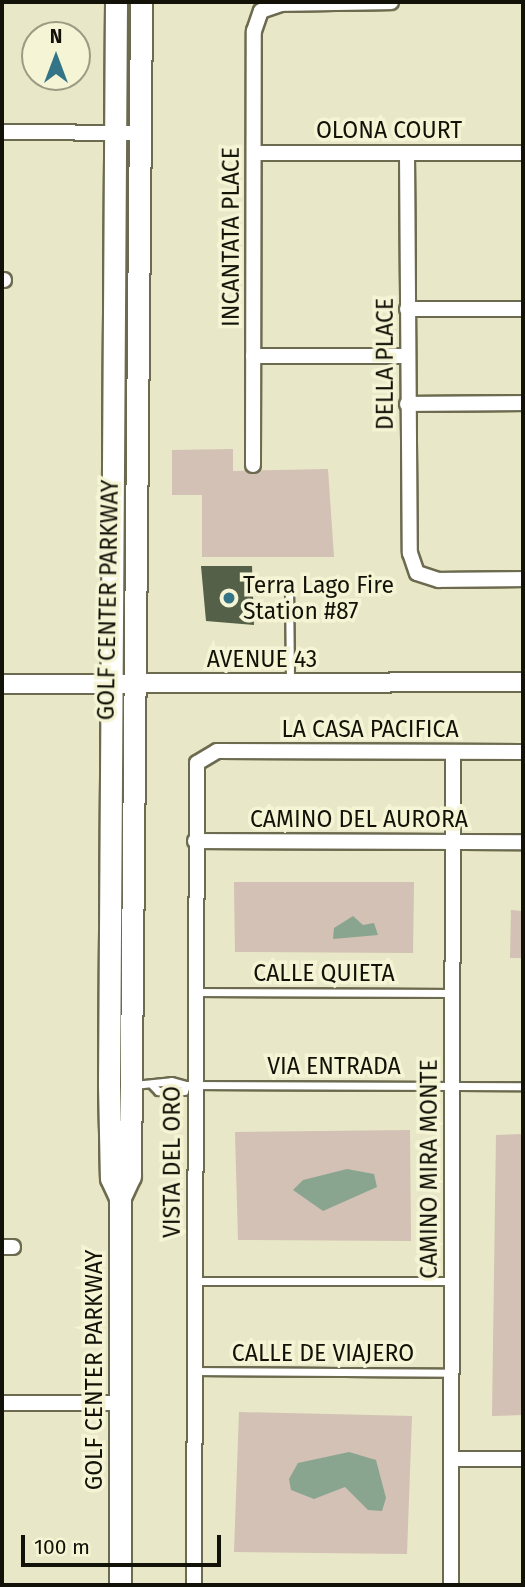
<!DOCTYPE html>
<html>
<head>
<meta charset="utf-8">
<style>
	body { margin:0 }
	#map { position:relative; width:525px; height:1587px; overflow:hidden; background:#e8e7c8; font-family:"Fira Sans",sans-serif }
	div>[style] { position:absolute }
	.green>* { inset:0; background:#d2c1b4 }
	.water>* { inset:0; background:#8aa58f }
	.building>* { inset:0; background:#546047 }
	.roads { filter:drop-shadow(2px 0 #6c6a4f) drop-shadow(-2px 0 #6c6a4f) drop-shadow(0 2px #6c6a4f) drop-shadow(0 -2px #6c6a4f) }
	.service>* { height:7px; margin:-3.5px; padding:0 3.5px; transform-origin:3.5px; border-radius:3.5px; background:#fff }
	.minor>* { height:14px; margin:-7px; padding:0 7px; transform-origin:7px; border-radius:7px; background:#fff }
	.tertiary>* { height:18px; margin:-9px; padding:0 9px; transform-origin:9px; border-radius:9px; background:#fff }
	.secondary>* { height:21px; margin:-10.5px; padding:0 10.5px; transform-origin:10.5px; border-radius:10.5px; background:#fff }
	.dots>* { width:19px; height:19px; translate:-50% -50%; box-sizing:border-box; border:4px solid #f5f4d5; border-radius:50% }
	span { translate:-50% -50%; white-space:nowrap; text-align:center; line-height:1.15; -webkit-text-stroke:7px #f5f4d5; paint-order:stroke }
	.street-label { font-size:23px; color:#131208 }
	.poi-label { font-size:23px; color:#131208 }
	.left { translate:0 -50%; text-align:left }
	.frame { position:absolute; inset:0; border:4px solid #131208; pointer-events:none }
	.north { position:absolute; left:21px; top:21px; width:70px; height:70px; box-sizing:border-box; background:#f5f4d5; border:2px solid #9b9a83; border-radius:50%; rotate:0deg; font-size:19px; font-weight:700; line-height:28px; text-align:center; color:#131208 }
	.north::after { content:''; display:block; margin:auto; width:24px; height:32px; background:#337586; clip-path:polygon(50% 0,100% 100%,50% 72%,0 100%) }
	.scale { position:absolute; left:21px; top:1535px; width:200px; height:32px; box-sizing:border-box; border:4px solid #131208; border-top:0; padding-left:9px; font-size:21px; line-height:24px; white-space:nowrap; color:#131208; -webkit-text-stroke:5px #f5f4d5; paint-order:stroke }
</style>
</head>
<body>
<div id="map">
	<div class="green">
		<i style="clip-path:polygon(233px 449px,233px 471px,328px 469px,334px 557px,202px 557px,202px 495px,172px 495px,172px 450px)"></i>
		<i style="clip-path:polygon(234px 882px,414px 882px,413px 953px,235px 952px)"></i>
		<i style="clip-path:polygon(511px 910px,523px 911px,523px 958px,510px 958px)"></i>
		<i style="clip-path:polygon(410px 1130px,411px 1241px,238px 1240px,235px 1132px)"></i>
		<i style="clip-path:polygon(523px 1134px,523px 1415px,492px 1416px,496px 1135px)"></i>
		<i style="clip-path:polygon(239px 1412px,412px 1416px,407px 1554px,234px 1552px)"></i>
	</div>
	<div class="water">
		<i style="clip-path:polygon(353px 916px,363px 925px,374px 923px,378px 935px,333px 939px,334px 928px)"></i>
		<i style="clip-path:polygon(347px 1169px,374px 1174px,377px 1187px,323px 1211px,293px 1190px,303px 1180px)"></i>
		<i style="clip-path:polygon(349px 1452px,376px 1460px,386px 1498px,382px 1511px,368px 1510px,345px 1487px,314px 1499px,291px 1490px,289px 1479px,298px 1463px)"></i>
	</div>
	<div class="building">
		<i style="clip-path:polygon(201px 566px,252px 566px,254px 625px,206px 621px)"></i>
	</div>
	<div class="roads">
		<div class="service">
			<i style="left:289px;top:585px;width:98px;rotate:89.4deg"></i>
			<i style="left:196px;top:992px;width:257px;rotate:0.2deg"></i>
			<i style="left:134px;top:1085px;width:37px;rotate:-6deg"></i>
			<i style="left:171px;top:1081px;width:16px;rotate:15deg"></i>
			<i style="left:186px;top:1085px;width:6px;rotate:108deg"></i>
			<i style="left:184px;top:1091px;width:26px;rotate:180deg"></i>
			<i style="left:158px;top:1091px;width:8px;rotate:-135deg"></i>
			<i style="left:186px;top:1085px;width:337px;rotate:0.2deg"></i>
			<i style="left:195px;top:1281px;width:256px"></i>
			<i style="left:195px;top:1371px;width:257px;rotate:0.4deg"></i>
		</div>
		<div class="minor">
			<i style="left:2px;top:132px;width:138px;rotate:0.4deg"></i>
			<i style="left:254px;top:153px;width:269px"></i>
			<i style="left:407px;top:153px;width:400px;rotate:89.6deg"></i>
			<i style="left:410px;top:553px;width:21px;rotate:71deg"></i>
			<i style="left:417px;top:573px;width:23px;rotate:18deg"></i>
			<i style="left:439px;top:580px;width:84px;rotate:-0.7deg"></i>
			<i style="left:2px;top:280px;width:2px"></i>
			<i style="left:407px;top:309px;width:116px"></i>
			<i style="left:253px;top:356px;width:155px"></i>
			<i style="left:407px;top:404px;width:116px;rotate:-0.5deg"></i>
			<i style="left:253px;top:465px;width:434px;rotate:-89.9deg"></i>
			<i style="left:254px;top:31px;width:21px;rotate:-71deg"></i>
			<i style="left:261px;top:11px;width:21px;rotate:-19deg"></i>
			<i style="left:281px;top:4px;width:110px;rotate:-1deg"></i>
			<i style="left:195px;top:841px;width:328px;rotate:0.2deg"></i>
			<i style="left:2px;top:1247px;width:11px"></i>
			<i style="left:2px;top:1403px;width:118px"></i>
			<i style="left:452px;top:1459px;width:71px"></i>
			<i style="left:194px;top:1585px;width:822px;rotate:-89.79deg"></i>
			<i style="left:197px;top:763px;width:23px;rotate:-31deg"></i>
			<i style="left:217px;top:751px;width:306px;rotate:0.2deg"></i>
			<i style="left:451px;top:1585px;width:833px;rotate:-89.86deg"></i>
		</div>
		<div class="tertiary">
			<i style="left:2px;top:684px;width:521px;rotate:-0.22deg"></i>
		</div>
		<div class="secondary">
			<i style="left:116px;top:2px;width:1083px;rotate:90.37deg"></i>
			<i style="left:109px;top:1085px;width:93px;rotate:88.8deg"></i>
			<i style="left:111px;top:1178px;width:21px;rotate:65deg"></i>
			<i style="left:120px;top:1585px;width:388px;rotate:-90deg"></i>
			<i style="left:120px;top:1197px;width:23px;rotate:-65deg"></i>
			<i style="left:130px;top:1176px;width:1174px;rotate:-89.46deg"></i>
		</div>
	</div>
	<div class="dots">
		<i style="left:229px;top:598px;background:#337586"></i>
	</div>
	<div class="street-label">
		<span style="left:389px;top:130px">OLONA COURT</span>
		<span style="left:231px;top:237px;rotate:-90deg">INCANTATA PLACE</span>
		<span style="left:385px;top:364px;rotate:-90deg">DELLA PLACE</span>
		<span style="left:108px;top:600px;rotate:-89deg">GOLF CENTER PARKWAY</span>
		<span style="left:262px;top:659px">AVENUE 43</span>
		<span style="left:370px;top:729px">LA CASA PACIFICA</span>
		<span style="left:359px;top:819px">CAMINO DEL AURORA</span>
		<span style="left:324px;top:973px">CALLE QUIETA</span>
		<span style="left:334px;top:1066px">VIA ENTRADA</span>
		<span style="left:172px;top:1162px;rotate:-90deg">VISTA DEL ORO</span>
		<span style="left:429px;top:1169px;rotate:-90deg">CAMINO MIRA MONTE</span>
		<span style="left:323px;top:1353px">CALLE DE VIAJERO</span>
		<span style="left:94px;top:1370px;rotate:-90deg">GOLF CENTER PARKWAY</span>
	</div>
	<div class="poi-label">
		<span class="left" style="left:243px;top:598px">Terra Lago Fire<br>Station #87</span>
	</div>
	<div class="frame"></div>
	<div class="north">N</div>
	<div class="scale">100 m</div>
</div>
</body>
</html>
